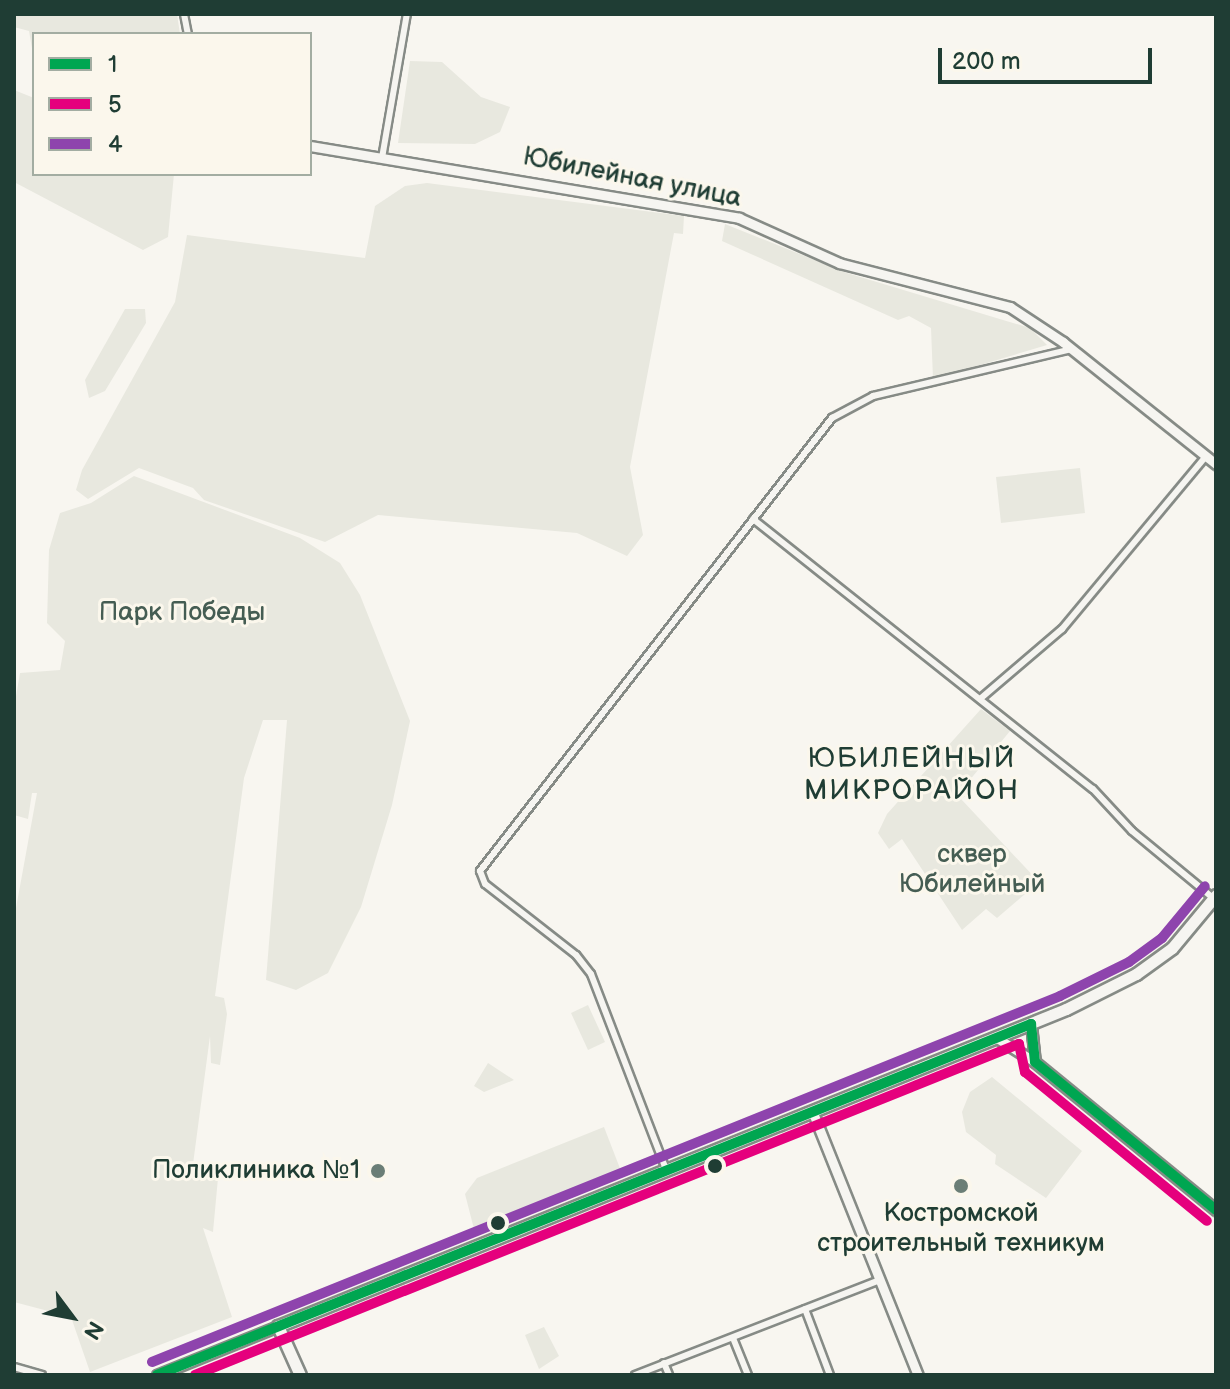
<!DOCTYPE html>
<html>
<head>
<meta charset="utf-8">
<style>
	body { margin:0 }
	#map { position:relative; width:1230px; height:1389px; overflow:hidden; background:#f8f6f0; font-family:"Balsamiq Sans",sans-serif }
	div>[style] { position:absolute }
	.green>* { inset:0; background:#e8e8df }
	.roads { filter:drop-shadow(2px 0 #868b86) drop-shadow(-2px 0 #868b86) drop-shadow(0 2px #868b86) drop-shadow(0 -2px #868b86) }
	.street>* { height:6px; margin:-3px; padding:0 3px; transform-origin:3px; border-radius:3px; background:#f6f5f1 }
	.secondary>* { height:9px; margin:-4.5px; padding:0 4.5px; transform-origin:4.5px; border-radius:4.5px; background:#f6f5f1 }
	.highway>* { height:11px; margin:-5.5px; padding:0 5.5px; transform-origin:5.5px; border-radius:5.5px; background:#f6f5f1 }
	.bus-1>* { height:10px; margin:-5px; padding:0 5px; transform-origin:5px; border-radius:5px; background:#00a651 }
	.bus-2>* { height:10px; margin:-5px; padding:0 5px; transform-origin:5px; border-radius:5px; background:#e5007d }
	.bus-3>* { height:10px; margin:-5px; padding:0 5px; transform-origin:5px; border-radius:5px; background:#8e44ad }
	.dots>* { width:22px; height:22px; translate:-50% -50%; box-sizing:border-box; border:4px solid #fbf7ec; border-radius:50% }
	span { translate:-50% -50%; white-space:nowrap; text-align:center; line-height:1.15; -webkit-text-stroke:6px #fbf7ec; paint-order:stroke }
	.street-label { font-size:26px; color:#1f3d34 }
	.park-label { font-size:26px; color:#455d53 }
	.poi-label { font-size:26px; color:#1f3d34 }
	.right { translate:-100% -50%; text-align:right }
	.neighbourhood-label { font-size:28px; color:#1f3d34; letter-spacing:2px }
	.frame { position:absolute; inset:0; border:16px solid #1f3d34; pointer-events:none }
	.legend { position:absolute; left:32px; top:32px; width:280px; height:144px; box-sizing:border-box; background:#fbf7ec; border:2px solid #a3ada2; margin:0; padding:10px 14px; list-style:none; font-size:24px; color:#1f3d34 }
	.legend li { display:flex; align-items:center; gap:16px; height:40px }
	.legend b { width:40px; border:2px solid #a3ada2 }
	.north { position:absolute; left:32px; top:1277px; width:80px; height:80px; -webkit-text-stroke:6px #fbf7ec; paint-order:stroke; rotate:122deg; font-size:22px; font-weight:700; line-height:32px; text-align:center; color:#1f3d34 }
	.north::after { content:''; display:block; margin:auto; width:28px; height:36px; background:#1f3d34; clip-path:polygon(50% 0,100% 100%,50% 72%,0 100%) }
	.scale { position:absolute; left:938px; top:48px; width:214px; height:36px; box-sizing:border-box; border:4px solid #1f3d34; border-top:0; padding-left:10px; font-size:24px; line-height:28px; white-space:nowrap; color:#1f3d34; -webkit-text-stroke:6px #fbf7ec; paint-order:stroke }
</style>
</head>
<body>
<div id="map">
	<div class="green">
		<i style="clip-path:polygon(14px 14px,177px 14px,180px 34px,34px 34px,34px 60px,29px 31px,14px 27px)"></i>
		<i style="clip-path:polygon(410px 61px,442px 62px,481px 97px,510px 107px,500px 132px,475px 144px,398px 143px)"></i>
		<i style="clip-path:polygon(14px 90px,34px 98px,34px 174px,174px 174px,168px 237px,143px 250px,14px 182px)"></i>
		<i style="clip-path:polygon(427px 183px,684px 216px,683px 234px,674px 233px,630px 467px,643px 535px,627px 556px,577px 533px,378px 515px,325px 542px,204px 500px,193px 488px,139px 468px,88px 499px,76px 490px,82px 470px,175px 302px,187px 235px,365px 258px,375px 206px,405px 186px)"></i>
		<i style="clip-path:polygon(725px 224px,847px 273px,1030px 328px,1047px 345px,933px 379px,931px 328px,909px 316px,898px 320px,722px 241px)"></i>
		<i style="clip-path:polygon(125px 309px,145px 309px,146px 323px,105px 391px,89px 398px,85px 380px)"></i>
		<i style="clip-path:polygon(1080px 468px,1085px 513px,1001px 523px,996px 477px)"></i>
		<i style="clip-path:polygon(134px 476px,300px 538px,340px 563px,360px 595px,410px 721px,392px 805px,361px 907px,328px 973px,296px 990px,266px 980px,287px 720px,263px 720px,244px 778px,215px 996px,224px 998px,227px 1014px,220px 1065px,211px 1063px,210px 1036px,193px 1164px,218px 1178px,213px 1232px,203px 1228px,232px 1317px,90px 1372px,71px 1317px,14px 1302px,14px 919px,37px 793px,32px 793px,28px 819px,14px 815px,14px 708px,20px 673px,60px 670px,65px 641px,47px 623px,49px 550px,60px 513px,91px 503px)"></i>
		<i style="clip-path:polygon(981px 709px,1010px 731px,969px 781px,976px 789px,961px 799px,1039px 882px,997px 918px,986px 909px,962px 930px,902px 839px,889px 849px,878px 833px,887px 814px)"></i>
		<i style="clip-path:polygon(588px 1005px,605px 1042px,588px 1050px,571px 1013px)"></i>
		<i style="clip-path:polygon(488px 1063px,514px 1080px,484px 1092px,474px 1086px)"></i>
		<i style="clip-path:polygon(992px 1077px,1082px 1151px,1046px 1198px,995px 1164px,996px 1155px,966px 1132px,962px 1112px,970px 1092px)"></i>
		<i style="clip-path:polygon(604px 1127px,621px 1171px,474px 1229px,465px 1194px,477px 1178px)"></i>
		<i style="clip-path:polygon(544px 1327px,559px 1356px,539px 1369px,525px 1335px)"></i>
	</div>
	<div class="roads">
		<div class="street">
			<i style="left:184px;top:14px;width:20px;rotate:79deg"></i>
			<i style="left:382px;top:158px;width:146px;rotate:-80.2deg"></i>
			<i style="left:753px;top:519px;width:434px;rotate:38.5deg"></i>
			<i style="left:1093px;top:789px;width:57px;rotate:47.1deg"></i>
			<i style="left:1132px;top:831px;width:105px;rotate:39.6deg"></i>
			<i style="left:980px;top:699px;width:108px;rotate:-40.5deg"></i>
			<i style="left:1062px;top:629px;width:225px;rotate:-50.2deg"></i>
			<i style="left:667px;top:1172px;width:212px;rotate:-111deg"></i>
			<i style="left:591px;top:974px;width:24px;rotate:-128deg"></i>
			<i style="left:576px;top:955px;width:115px;rotate:-142deg"></i>
			<i style="left:485px;top:884px;width:14px;rotate:-111deg"></i>
			<i style="left:480px;top:871px;width:574px;rotate:-52.15deg"></i>
			<i style="left:832px;top:418px;width:47px;rotate:-28.2deg"></i>
			<i style="left:873px;top:396px;width:204px;rotate:-13.3deg"></i>
			<i style="left:805px;top:1309px;width:71px;rotate:69.3deg"></i>
			<i style="left:733px;top:1338px;width:40px;rotate:68deg"></i>
			<i style="left:664px;top:1363px;width:13px;rotate:67deg"></i>
			<i style="left:14px;top:1367px;width:29px;rotate:16deg"></i>
			<i style="left:635px;top:1375px;width:263px;rotate:-21.2deg"></i>
		</div>
		<div class="secondary">
			<i style="left:310px;top:146px;width:435px;rotate:9.5deg"></i>
			<i style="left:739px;top:218px;width:110px;rotate:24.2deg"></i>
			<i style="left:839px;top:263px;width:177px;rotate:14.4deg"></i>
			<i style="left:1010px;top:307px;width:64px;rotate:33.4deg"></i>
			<i style="left:1063px;top:342px;width:196px;rotate:38.6deg"></i>
			<i style="left:1031px;top:1024px;width:38px;rotate:84deg"></i>
			<i style="left:997px;top:1038px;width:45px;rotate:32.3deg"></i>
			<i style="left:1035px;top:1062px;width:234px;rotate:39.3deg"></i>
			<i style="left:813px;top:1113px;width:282px;rotate:68.2deg"></i>
			<i style="left:157px;top:1375px;width:131px;rotate:-22deg"></i>
		</div>
		<div class="highway">
			<i style="left:300px;top:1375px;width:54px;rotate:-114.2deg"></i>
			<i style="left:278px;top:1326px;width:849px;rotate:-21.91deg"></i>
			<i style="left:1066px;top:1009px;width:78px;rotate:-26.6deg"></i>
			<i style="left:1136px;top:974px;width:44px;rotate:-35.8deg"></i>
			<i style="left:1172px;top:948px;width:69px;rotate:-50.3deg"></i>
		</div>
	</div>
	<div class="bus-1">
		<i style="left:157px;top:1375px;width:942px;rotate:-21.88deg"></i>
		<i style="left:1031px;top:1024px;width:38px;rotate:84deg"></i>
		<i style="left:1035px;top:1062px;width:234px;rotate:39.3deg"></i>
	</div>
	<div class="bus-2">
		<i style="left:195px;top:1375px;width:888px;rotate:-21.89deg"></i>
		<i style="left:1019px;top:1044px;width:29px;rotate:78deg"></i>
		<i style="left:1025px;top:1072px;width:235px;rotate:39.3deg"></i>
	</div>
	<div class="bus-3">
		<i style="left:152px;top:1362px;width:979px;rotate:-21.95deg"></i>
		<i style="left:1060px;top:996px;width:77px;rotate:-26.2deg"></i>
		<i style="left:1129px;top:962px;width:41px;rotate:-36deg"></i>
		<i style="left:1162px;top:938px;width:67px;rotate:-50.4deg"></i>
	</div>
	<div class="dots">
		<i style="left:715px;top:1166px;background:#1f3d34"></i>
		<i style="left:378px;top:1171px;background:#6b7e76"></i>
		<i style="left:961px;top:1186px;background:#6b7e76"></i>
		<i style="left:498px;top:1223px;background:#1f3d34"></i>
	</div>
	<div class="street-label">
		<span style="left:632px;top:178px;rotate:11deg">Юбилейная улица</span>
	</div>
	<div class="park-label">
		<span style="left:182px;top:613px">Парк Победы</span>
		<span style="left:972px;top:870px">сквер<br>Юбилейный</span>
	</div>
	<div class="poi-label">
		<span class="right" style="left:360px;top:1171px">Поликлиника №1</span>
		<span style="left:961px;top:1229px">Костромской<br>строительный техникум</span>
	</div>
	<div class="neighbourhood-label">
		<span style="left:912px;top:775px">ЮБИЛЕЙНЫЙ<br>МИКРОРАЙОН</span>
	</div>
	<div class="frame"></div>
	<ul class="legend">
	<li><b style="height:10px;background:#00a651"></b>1</li>
	<li><b style="height:10px;background:#e5007d"></b>5</li>
	<li><b style="height:10px;background:#8e44ad"></b>4</li>
	</ul>
	<div class="north">N</div>
	<div class="scale">200 m</div>
</div>
</body>
</html>
